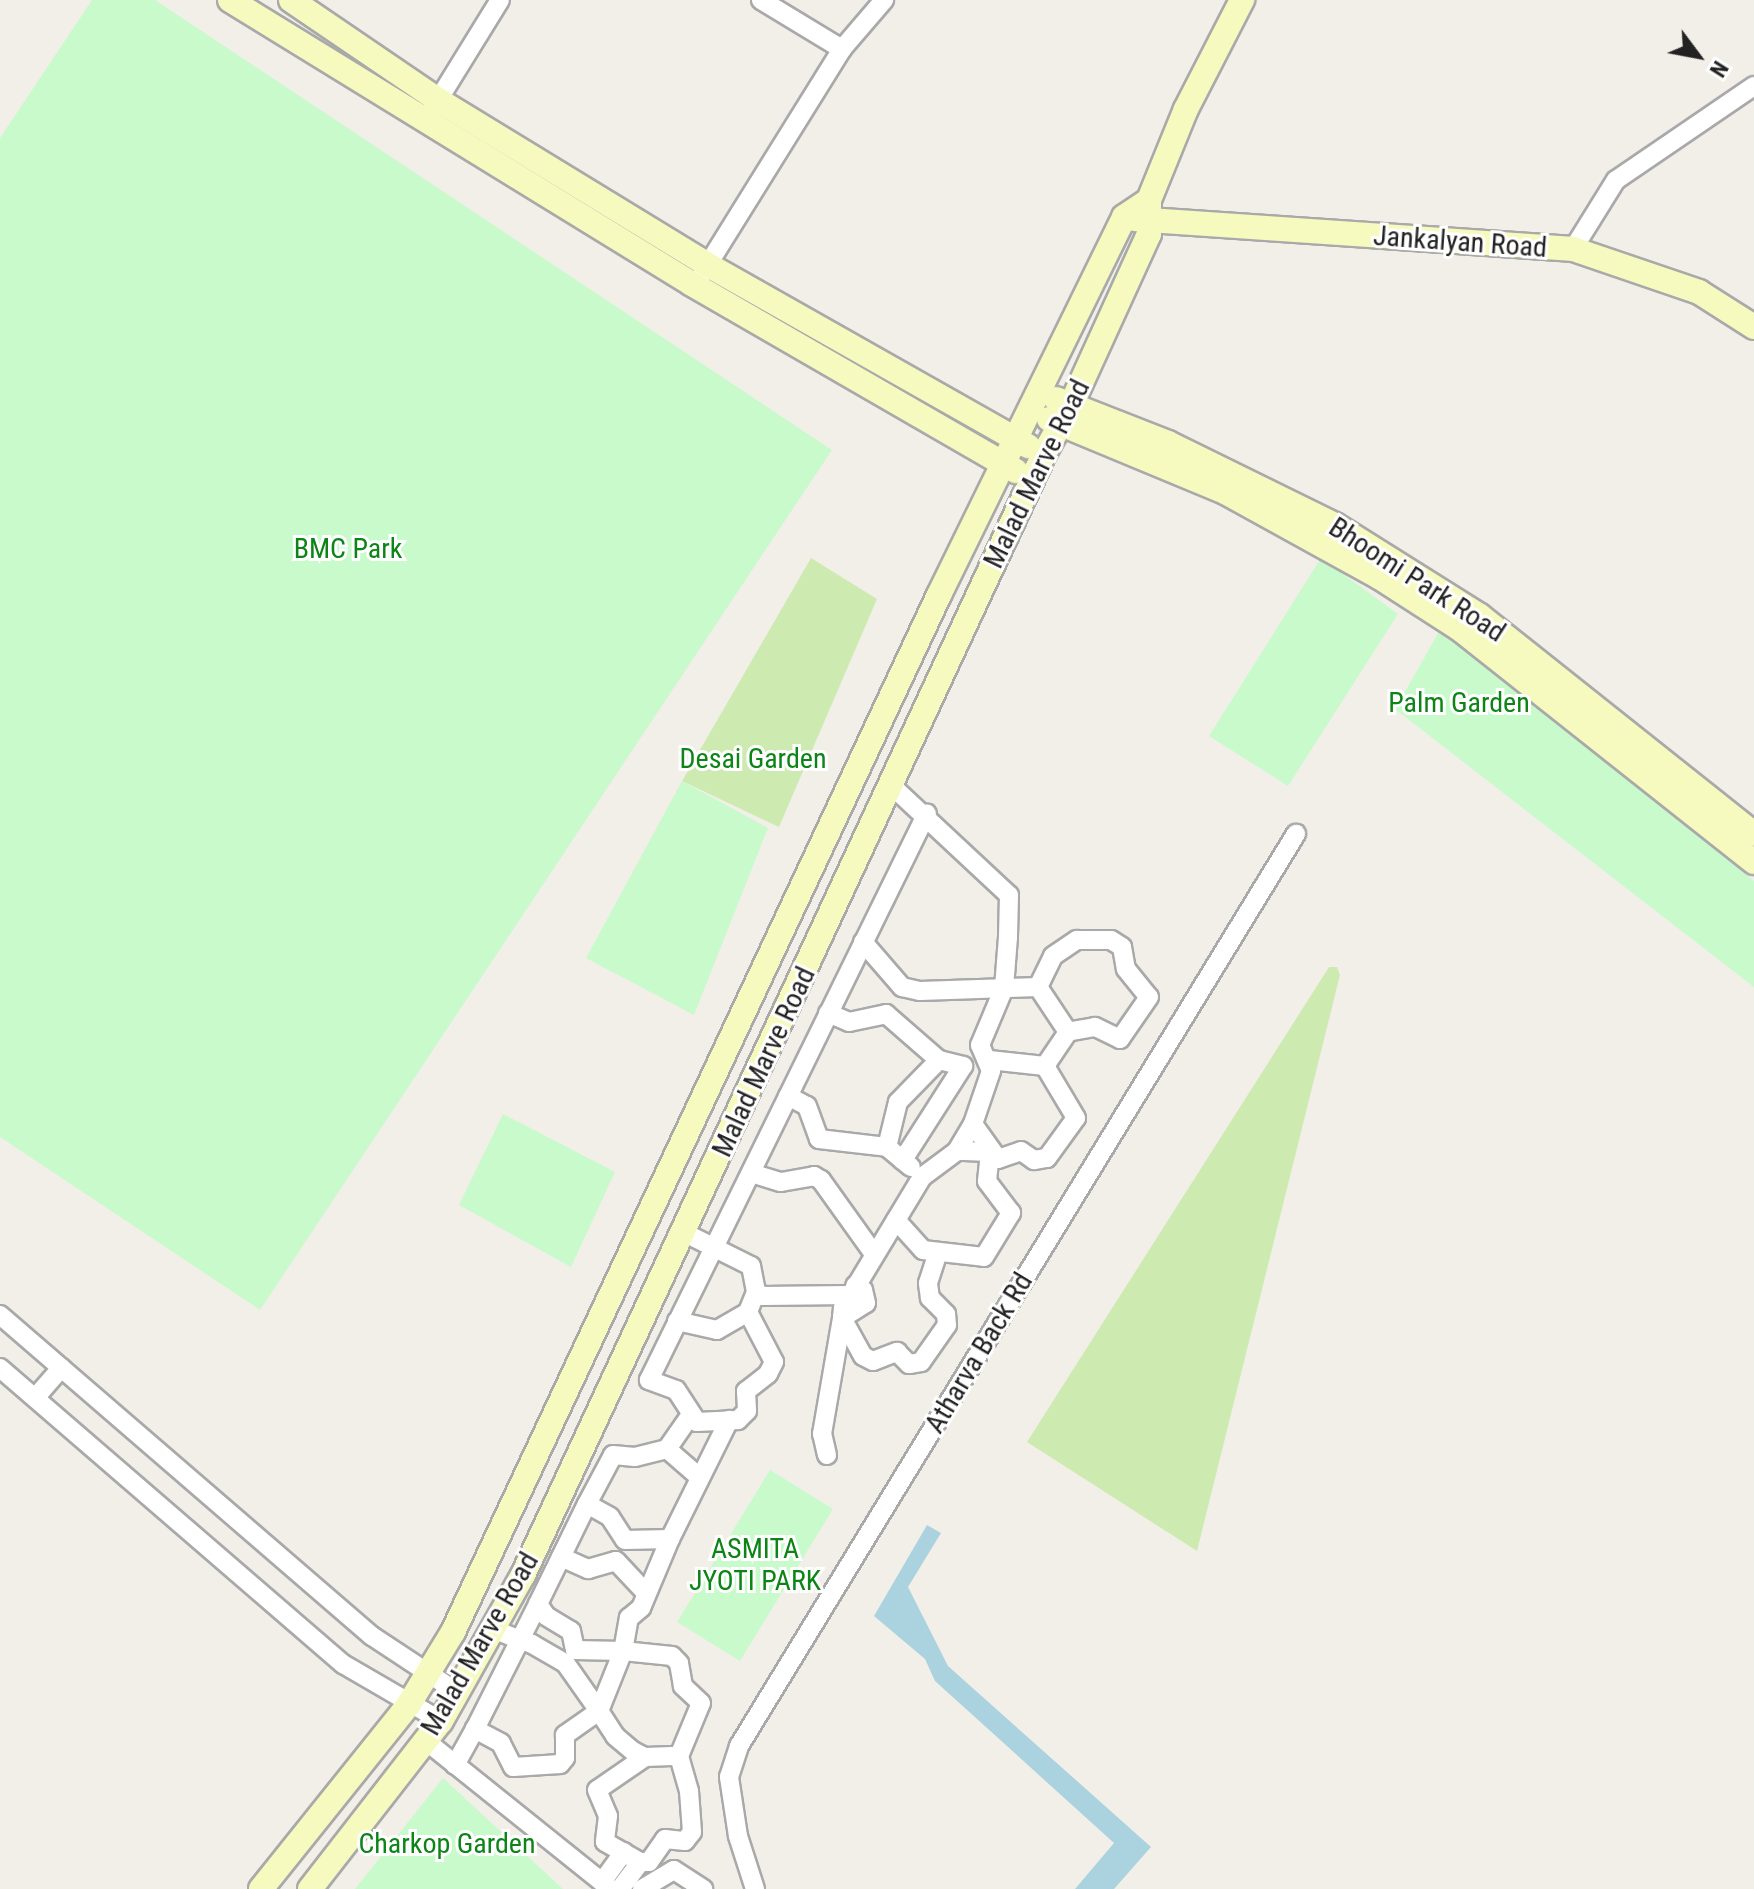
<!DOCTYPE html>
<html>
<head>
<meta charset="utf-8">
<style>
	body { margin:0 }
	#map { position:relative; width:1754px; height:1889px; overflow:hidden; background:#f2efe9; font-family:"Roboto Condensed",sans-serif }
	div>[style] { position:absolute }
	.grass>* { inset:0; background:#cdebb0 }
	.park>* { inset:0; background:#c8facc }
	.water>* { inset:0; background:#aad3df }
	.roads { filter:drop-shadow(2px 0 #a9a9a9) drop-shadow(-2px 0 #a9a9a9) drop-shadow(0 2px #a9a9a9) drop-shadow(0 -2px #a9a9a9) }
	.street>* { height:18px; margin:-9px; padding:0 9px; transform-origin:9px; border-radius:9px; background:#fff }
	.secondary>* { height:24px; margin:-12px; padding:0 12px; transform-origin:12px; border-radius:12px; background:#f7fabf }
	span { translate:-50% -50%; white-space:nowrap; text-align:center; line-height:1.15; -webkit-text-stroke:6px #fff; paint-order:stroke }
	.street-label { font-size:28px; color:#222 }
	.park-label { font-size:28px; color:#0c8416 }
	.north { position:absolute; left:1658px; top:16px; width:80px; height:80px; -webkit-text-stroke:6px #fff; paint-order:stroke; rotate:122deg; font-size:22px; font-weight:700; line-height:32px; text-align:center; color:#222 }
	.north::after { content:''; display:block; margin:auto; width:28px; height:36px; background:#222; clip-path:polygon(50% 0,100% 100%,50% 72%,0 100%) }
</style>
</head>
<body>
<div id="map">
	<div class="grass">
		<i style="clip-path:polygon(811px 558px,877px 599px,779px 827px,682px 781px)"></i>
		<i style="clip-path:polygon(1329px 967px,1337px 967px,1340px 975px,1197px 1551px,1027px 1442px)"></i>
	</div>
	<div class="park">
		<i style="clip-path:polygon(92px 0,155px 0,832px 450px,260px 1310px,0 1137px,0 138px)"></i>
		<i style="clip-path:polygon(1321px 558px,1398px 614px,1288px 786px,1209px 736px)"></i>
		<i style="clip-path:polygon(1440px 630px,1754px 881px,1754px 987px,1395px 709px)"></i>
		<i style="clip-path:polygon(682px 781px,768px 828px,694px 1015px,586px 958px)"></i>
		<i style="clip-path:polygon(503px 1114px,615px 1172px,571px 1267px,459px 1205px)"></i>
		<i style="clip-path:polygon(770px 1470px,833px 1509px,740px 1661px,677px 1622px)"></i>
		<i style="clip-path:polygon(443px 1778px,563px 1889px,355px 1889px)"></i>
	</div>
	<div class="water">
		<i style="clip-path:polygon(927px 1525px,941px 1533px,908px 1587px,948px 1666px,1151px 1847px,1114px 1889px,1075px 1889px,1114px 1843px,935px 1681px,925px 1659px,874px 1616px)"></i>
	</div>
	<div class="roads">
		<div class="street">
			<i style="left:761px;top:0;width:95px;rotate:31.2deg"></i>
			<i style="left:432px;top:110px;width:129px;rotate:-58.3deg"></i>
			<i style="left:1573px;top:249px;width:81px;rotate:-58.1deg"></i>
			<i style="left:1616px;top:180px;width:167px;rotate:-34.3deg"></i>
			<i style="left:702px;top:274px;width:265px;rotate:-58.1deg"></i>
			<i style="left:842px;top:49px;width:65px;rotate:-49.4deg"></i>
			<i style="left:893px;top:787px;width:158px;rotate:43deg"></i>
			<i style="left:1009px;top:895px;width:42px;rotate:91.4deg"></i>
			<i style="left:1008px;top:937px;width:51px;rotate:94.5deg"></i>
			<i style="left:1004px;top:988px;width:62px;rotate:112.8deg"></i>
			<i style="left:980px;top:1045px;width:28px;rotate:67deg"></i>
			<i style="left:991px;top:1071px;width:56px;rotate:108.8deg"></i>
			<i style="left:973px;top:1124px;width:31px;rotate:121deg"></i>
			<i style="left:957px;top:1151px;width:44px;rotate:143.4deg"></i>
			<i style="left:922px;top:1177px;width:153px;rotate:121.1deg"></i>
			<i style="left:843px;top:1308px;width:10px;rotate:96deg"></i>
			<i style="left:842px;top:1318px;width:43px;rotate:61.1deg"></i>
			<i style="left:863px;top:1356px;width:11px;rotate:27deg"></i>
			<i style="left:873px;top:1361px;width:26px;rotate:-21deg"></i>
			<i style="left:897px;top:1352px;width:17px;rotate:45deg"></i>
			<i style="left:909px;top:1364px;width:12px;rotate:-9deg"></i>
			<i style="left:921px;top:1362px;width:45px;rotate:-54.9deg"></i>
			<i style="left:947px;top:1325px;width:11px;rotate:-95deg"></i>
			<i style="left:946px;top:1314px;width:23px;rotate:-135deg"></i>
			<i style="left:930px;top:1298px;width:15px;rotate:-98deg"></i>
			<i style="left:928px;top:1283px;width:32px;rotate:-72deg"></i>
			<i style="left:1077px;top:940px;width:34px"></i>
			<i style="left:1111px;top:940px;width:13px;rotate:32deg"></i>
			<i style="left:1122px;top:947px;width:22px;rotate:80deg"></i>
			<i style="left:1126px;top:969px;width:36px;rotate:51deg"></i>
			<i style="left:1149px;top:997px;width:51px;rotate:124.6deg"></i>
			<i style="left:1120px;top:1039px;width:28px;rotate:-154deg"></i>
			<i style="left:1095px;top:1027px;width:27px;rotate:170deg"></i>
			<i style="left:1068px;top:1032px;width:54px;rotate:-123.7deg"></i>
			<i style="left:1038px;top:987px;width:34px;rotate:-64deg"></i>
			<i style="left:1053px;top:956px;width:29px;rotate:-34deg"></i>
			<i style="left:863px;top:942px;width:60px;rotate:49.1deg"></i>
			<i style="left:902px;top:987px;width:18px;rotate:13deg"></i>
			<i style="left:920px;top:991px;width:118px;rotate:-1.9deg"></i>
			<i style="left:828px;top:1013px;width:23px;rotate:23deg"></i>
			<i style="left:849px;top:1022px;width:38px;rotate:-12deg"></i>
			<i style="left:886px;top:1014px;width:70px;rotate:41deg"></i>
			<i style="left:939px;top:1060px;width:25px;rotate:14deg"></i>
			<i style="left:963px;top:1066px;width:112px;rotate:122.6deg"></i>
			<i style="left:1045px;top:1066px;width:41px;rotate:-55.9deg"></i>
			<i style="left:788px;top:1096px;width:21px;rotate:28deg"></i>
			<i style="left:807px;top:1106px;width:35px;rotate:70deg"></i>
			<i style="left:819px;top:1139px;width:68px;rotate:6.7deg"></i>
			<i style="left:887px;top:1147px;width:31px;rotate:40deg"></i>
			<i style="left:973px;top:1124px;width:43px;rotate:54.5deg"></i>
			<i style="left:998px;top:1159px;width:24px;rotate:-19deg"></i>
			<i style="left:1021px;top:1151px;width:16px;rotate:35deg"></i>
			<i style="left:1034px;top:1160px;width:13px;rotate:-9deg"></i>
			<i style="left:1047px;top:1158px;width:49px;rotate:-54.1deg"></i>
			<i style="left:1076px;top:1118px;width:61px;rotate:-120.8deg"></i>
			<i style="left:1045px;top:1066px;width:56px;rotate:-173.9deg"></i>
			<i style="left:887px;top:1147px;width:46px;rotate:-76.3deg"></i>
			<i style="left:898px;top:1102px;width:59px;rotate:-45.7deg"></i>
			<i style="left:751px;top:1173px;width:31px;rotate:17deg"></i>
			<i style="left:781px;top:1182px;width:34px;rotate:-10deg"></i>
			<i style="left:814px;top:1176px;width:8px;rotate:30deg"></i>
			<i style="left:821px;top:1180px;width:91px;rotate:54.4deg"></i>
			<i style="left:896px;top:1220px;width:40px;rotate:48deg"></i>
			<i style="left:923px;top:1250px;width:61px;rotate:6.5deg"></i>
			<i style="left:984px;top:1257px;width:52px;rotate:-58.5deg"></i>
			<i style="left:1011px;top:1213px;width:40px;rotate:-127deg"></i>
			<i style="left:987px;top:1181px;width:29px;rotate:-84deg"></i>
			<i style="left:990px;top:1152px;width:33px;rotate:-178deg"></i>
			<i style="left:683px;top:1232px;width:76px;rotate:26.6deg"></i>
			<i style="left:751px;top:1266px;width:26px;rotate:79deg"></i>
			<i style="left:756px;top:1292px;width:8px;rotate:30deg"></i>
			<i style="left:763px;top:1296px;width:87px;rotate:-0.7deg"></i>
			<i style="left:756px;top:1292px;width:22px;rotate:112deg"></i>
			<i style="left:748px;top:1312px;width:56px;rotate:62.5deg"></i>
			<i style="left:774px;top:1362px;width:13px;rotate:117deg"></i>
			<i style="left:768px;top:1374px;width:28px;rotate:142deg"></i>
			<i style="left:746px;top:1391px;width:20px;rotate:87deg"></i>
			<i style="left:747px;top:1411px;width:13px;rotate:135deg"></i>
			<i style="left:738px;top:1420px;width:41px;rotate:177.2deg"></i>
			<i style="left:697px;top:1422px;width:38px;rotate:-123deg"></i>
			<i style="left:676px;top:1390px;width:29px;rotate:-160deg"></i>
			<i style="left:649px;top:1380px;width:631px;rotate:-63.88deg"></i>
			<i style="left:0;top:1315px;width:491px;rotate:40.8deg"></i>
			<i style="left:372px;top:1636px;width:102px;rotate:33.4deg"></i>
			<i style="left:677px;top:1321px;width:41px;rotate:12.7deg"></i>
			<i style="left:717px;top:1330px;width:36px;rotate:-30deg"></i>
			<i style="left:0;top:1368px;width:453px;rotate:40.8deg"></i>
			<i style="left:343px;top:1664px;width:113px;rotate:30.2deg"></i>
			<i style="left:35px;top:1398px;width:40px;rotate:-49deg"></i>
			<i style="left:667px;top:1449px;width:40px;rotate:-55.1deg"></i>
			<i style="left:827px;top:1455px;width:22px;rotate:-103deg"></i>
			<i style="left:822px;top:1434px;width:118px;rotate:-80.2deg"></i>
			<i style="left:842px;top:1318px;width:28px;rotate:-32deg"></i>
			<i style="left:866px;top:1303px;width:13px;rotate:-103deg"></i>
			<i style="left:863px;top:1290px;width:9px;rotate:-148deg"></i>
			<i style="left:587px;top:1504px;width:26px;rotate:29deg"></i>
			<i style="left:610px;top:1517px;width:27px;rotate:57deg"></i>
			<i style="left:625px;top:1540px;width:45px;rotate:-1.3deg"></i>
			<i style="left:670px;top:1539px;width:133px;rotate:-63.6deg"></i>
			<i style="left:561px;top:1557px;width:30px;rotate:24deg"></i>
			<i style="left:588px;top:1569px;width:29px;rotate:-16deg"></i>
			<i style="left:616px;top:1561px;width:44px;rotate:46.8deg"></i>
			<i style="left:538px;top:1604px;width:14px;rotate:56deg"></i>
			<i style="left:546px;top:1616px;width:29px;rotate:31deg"></i>
			<i style="left:571px;top:1631px;width:19px;rotate:78deg"></i>
			<i style="left:575px;top:1650px;width:48px;rotate:1.2deg"></i>
			<i style="left:623px;top:1651px;width:34px;rotate:-80deg"></i>
			<i style="left:629px;top:1618px;width:16px;rotate:-40deg"></i>
			<i style="left:641px;top:1608px;width:75px;rotate:-67.2deg"></i>
			<i style="left:493px;top:1629px;width:29px;rotate:22deg"></i>
			<i style="left:520px;top:1640px;width:13px;rotate:18deg"></i>
			<i style="left:532px;top:1644px;width:39px;rotate:30deg"></i>
			<i style="left:566px;top:1664px;width:57px;rotate:54.9deg"></i>
			<i style="left:599px;top:1711px;width:30px;rotate:57deg"></i>
			<i style="left:615px;top:1736px;width:23px;rotate:40deg"></i>
			<i style="left:633px;top:1751px;width:13px;rotate:27deg"></i>
			<i style="left:645px;top:1757px;width:34px;rotate:-2deg"></i>
			<i style="left:679px;top:1756px;width:57px;rotate:-67.5deg"></i>
			<i style="left:701px;top:1703px;width:25px;rotate:-137deg"></i>
			<i style="left:683px;top:1686px;width:23px;rotate:-100deg"></i>
			<i style="left:679px;top:1663px;width:10px;rotate:-135deg"></i>
			<i style="left:672px;top:1656px;width:49px;rotate:-174.2deg"></i>
			<i style="left:623px;top:1651px;width:65px;rotate:111.8deg"></i>
			<i style="left:599px;top:1711px;width:42px;rotate:144.8deg"></i>
			<i style="left:565px;top:1735px;width:23px;rotate:90deg"></i>
			<i style="left:565px;top:1758px;width:8px;rotate:130deg"></i>
			<i style="left:560px;top:1764px;width:47px;rotate:176.3deg"></i>
			<i style="left:513px;top:1767px;width:27px;rotate:-117deg"></i>
			<i style="left:501px;top:1743px;width:30px;rotate:-152deg"></i>
			<i style="left:475px;top:1729px;width:100px;rotate:-63.2deg"></i>
			<i style="left:520px;top:1640px;width:40px;rotate:-63.4deg"></i>
			<i style="left:538px;top:1604px;width:111px;rotate:-63.9deg"></i>
			<i style="left:587px;top:1504px;width:55px;rotate:-62deg"></i>
			<i style="left:613px;top:1455px;width:22px;rotate:5deg"></i>
			<i style="left:635px;top:1457px;width:33px;rotate:-14deg"></i>
			<i style="left:667px;top:1449px;width:40px;rotate:41deg"></i>
			<i style="left:426px;top:1741px;width:237px;rotate:38.7deg"></i>
			<i style="left:645px;top:1757px;width:58px;rotate:145.5deg"></i>
			<i style="left:597px;top:1790px;width:28px;rotate:67deg"></i>
			<i style="left:608px;top:1816px;width:26px;rotate:97deg"></i>
			<i style="left:605px;top:1842px;width:40px;rotate:29.7deg"></i>
			<i style="left:640px;top:1862px;width:9px"></i>
			<i style="left:649px;top:1862px;width:28px;rotate:-55deg"></i>
			<i style="left:665px;top:1839px;width:20px;rotate:6deg"></i>
			<i style="left:685px;top:1841px;width:11px;rotate:-52deg"></i>
			<i style="left:692px;top:1832px;width:41px;rotate:-94.2deg"></i>
			<i style="left:689px;top:1791px;width:36px;rotate:-106deg"></i>
			<i style="left:455px;top:1765px;width:41px;rotate:-60.9deg"></i>
			<i style="left:602px;top:1882px;width:37px;rotate:-54deg"></i>
			<i style="left:620px;top:1889px;width:34px;rotate:-53deg"></i>
			<i style="left:642px;top:1889px;width:37px;rotate:-31deg"></i>
			<i style="left:674px;top:1870px;width:35px;rotate:33deg"></i>
			<i style="left:755px;top:1889px;width:56px;rotate:-107.8deg"></i>
			<i style="left:738px;top:1836px;width:60px;rotate:-98.7deg"></i>
			<i style="left:729px;top:1777px;width:33px;rotate:-72deg"></i>
			<i style="left:739px;top:1746px;width:1069px;rotate:-58.59deg"></i>
		</div>
		<div class="secondary">
			<i style="left:230px;top:0;width:542px;rotate:31.58deg"></i>
			<i style="left:692px;top:284px;width:374px;rotate:30deg"></i>
			<i style="left:291px;top:0;width:178px;rotate:34.2deg"></i>
			<i style="left:438px;top:100px;width:316px;rotate:31.4deg"></i>
			<i style="left:708px;top:265px;width:368px;rotate:29.5deg"></i>
			<i style="left:1135px;top:219px;width:439px;rotate:3.9deg"></i>
			<i style="left:1573px;top:249px;width:133px;rotate:18.8deg"></i>
			<i style="left:1699px;top:292px;width:65px;rotate:32.5deg"></i>
			<i style="left:1056px;top:399px;width:120px;rotate:21.4deg"></i>
			<i style="left:1168px;top:443px;width:186px;rotate:26.2deg"></i>
			<i style="left:1335px;top:525px;width:171px;rotate:32.1deg"></i>
			<i style="left:1480px;top:616px;width:350px;rotate:38.5deg"></i>
			<i style="left:1049px;top:419px;width:191px;rotate:22.5deg"></i>
			<i style="left:1225px;top:492px;width:176px;rotate:28.9deg"></i>
			<i style="left:1379px;top:577px;width:96px;rotate:32.7deg"></i>
			<i style="left:1460px;top:629px;width:375px;rotate:38.4deg"></i>
			<i style="left:261px;top:1889px;width:237px;rotate:-51.3deg"></i>
			<i style="left:409px;top:1704px;width:84px;rotate:-58.6deg"></i>
			<i style="left:453px;top:1632px;width:1145px;rotate:-64.89deg"></i>
			<i style="left:939px;top:595px;width:421px;rotate:-63.9deg"></i>
			<i style="left:1124px;top:217px;width:30px;rotate:-34deg"></i>
			<i style="left:1149px;top:200px;width:98px;rotate:-67.9deg"></i>
			<i style="left:1186px;top:109px;width:123px;rotate:-62.8deg"></i>
			<i style="left:310px;top:1889px;width:213px;rotate:-52.1deg"></i>
			<i style="left:441px;top:1721px;width:167px;rotate:-60.7deg"></i>
			<i style="left:523px;top:1575px;width:1238px;rotate:-65.07deg"></i>
			<i style="left:1045px;top:452px;width:54px;rotate:-61deg"></i>
			<i style="left:1071px;top:405px;width:188px;rotate:-65.5deg"></i>
			<i style="left:1149px;top:234px;width:34px;rotate:-90deg"></i>
		</div>
	</div>
	<div class="street-label">
		<span style="left:1460px;top:242px;rotate:4deg">Jankalyan Road</span>
		<span style="left:1037px;top:474px;rotate:-64deg">Malad Marve Road</span>
		<span style="left:1417px;top:580px;rotate:33deg">Bhoomi Park Road</span>
		<span style="left:764px;top:1062px;rotate:-65deg">Malad Marve Road</span>
		<span style="left:979px;top:1353px;rotate:-59deg">Atharva Back Rd</span>
		<span style="left:480px;top:1644px;rotate:-60deg">Malad Marve Road</span>
	</div>
	<div class="park-label">
		<span style="left:348px;top:549px">BMC Park</span>
		<span style="left:1459px;top:703px">Palm Garden</span>
		<span style="left:753px;top:759px">Desai Garden</span>
		<span style="left:755px;top:1565px">ASMITA<br>JYOTI PARK</span>
		<span style="left:447px;top:1844px">Charkop Garden</span>
	</div>
	<div class="north">N</div>
</div>
</body>
</html>
